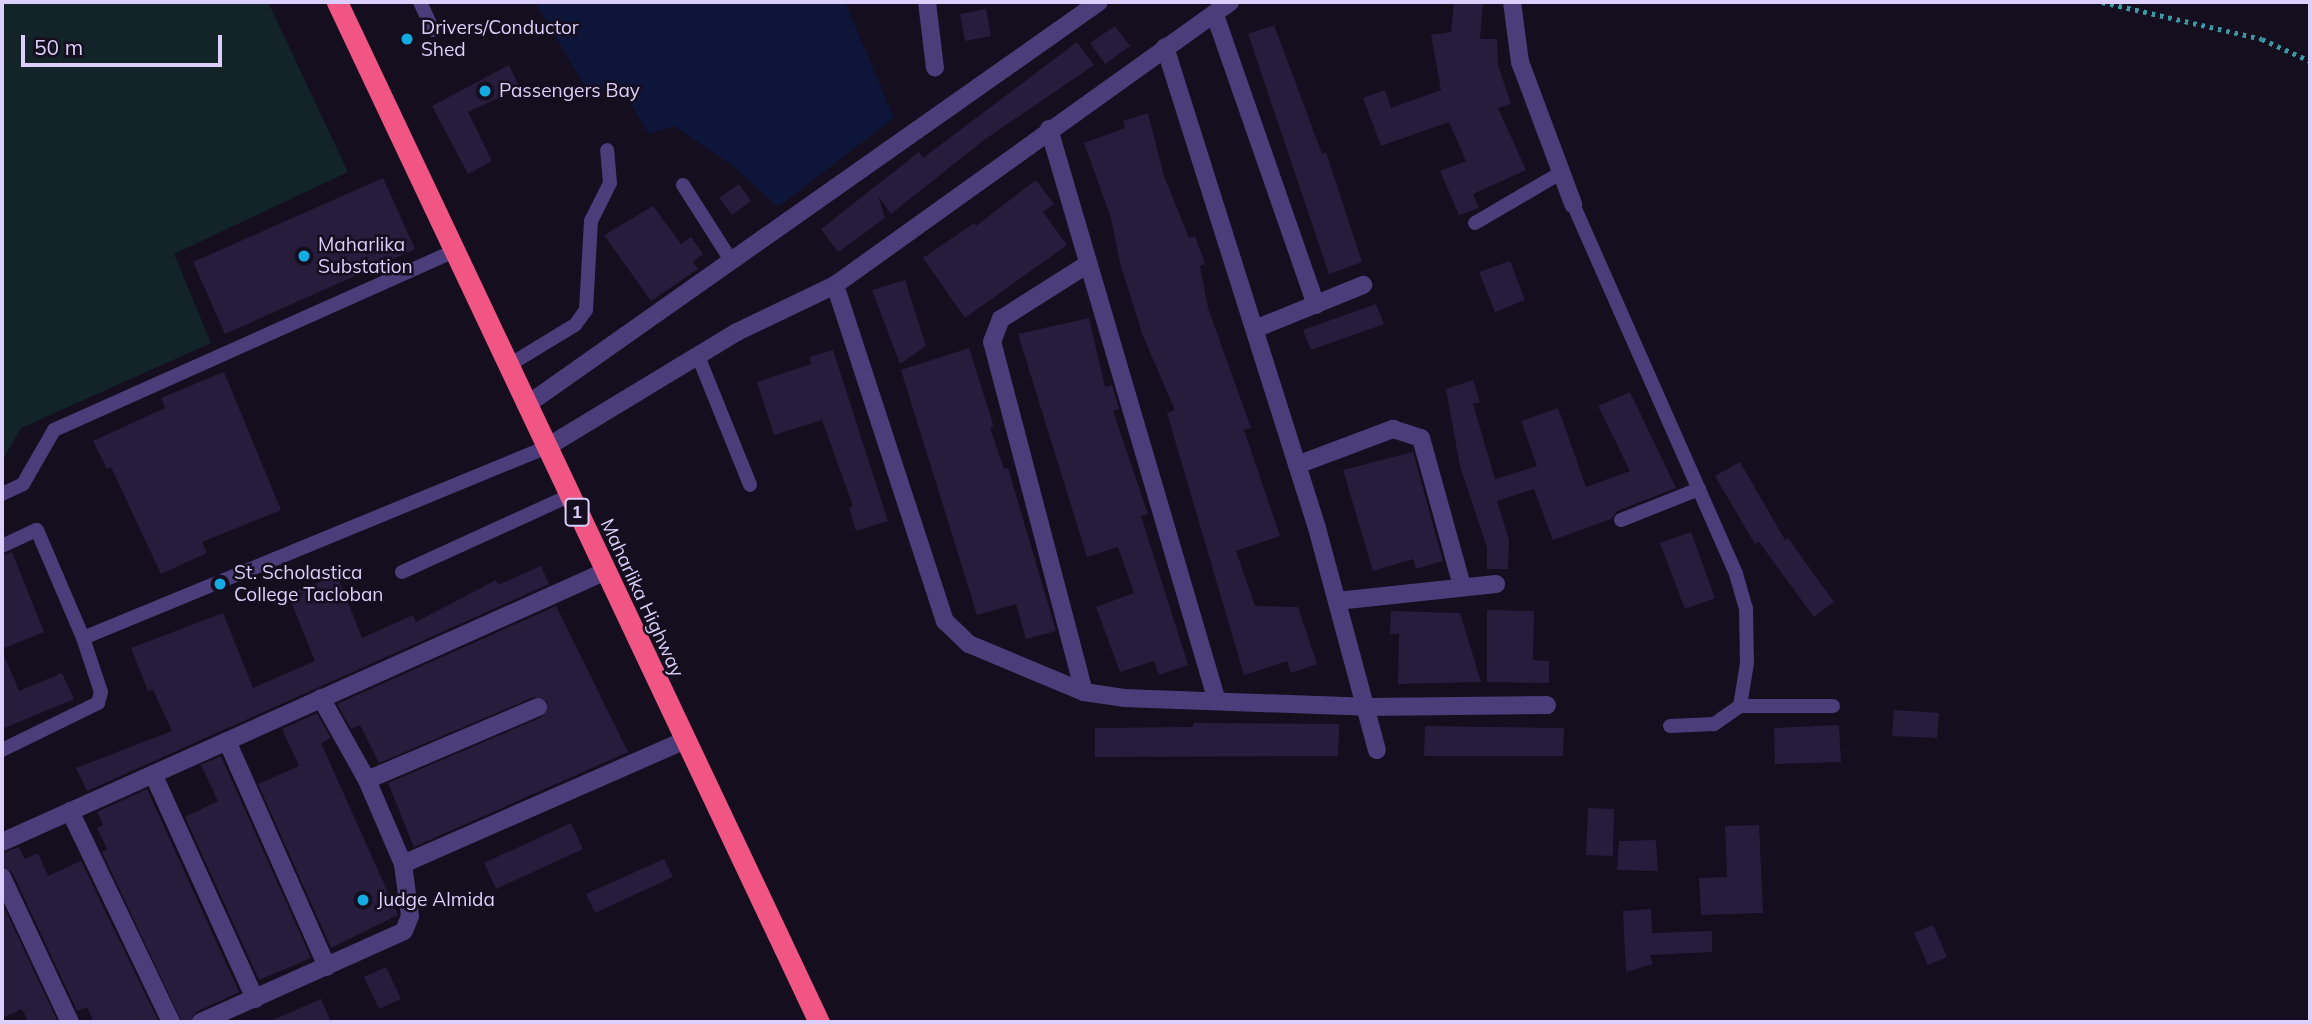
<!DOCTYPE html>
<html>
<head>
<meta charset="utf-8">
<style>
	body { margin:0 }
	#map { position:relative; width:2312px; height:1024px; overflow:hidden; background:#140e1e; font-family:Mulish,sans-serif }
	div>[style] { position:absolute }
	.green>* { inset:0; background:#122427 }
	.water>* { inset:0; background:#0d1538 }
	.building>* { inset:0; background:#281c3d }
	.path>* { height:4.5px; margin-top:-2.25px; transform-origin:0; background:repeating-linear-gradient(90deg,#389aa6 0 3.5px,transparent 0 8.5px) }
	.lane>* { height:14px; margin:-7px; padding:0 7px; transform-origin:7px; border-radius:7px; background:#4a3d79 }
	.street>* { height:18px; margin:-9px; padding:0 9px; transform-origin:9px; border-radius:9px; background:#4a3d79 }
	.highway>* { height:21px; margin:-10.5px; padding:0 10.5px; transform-origin:10.5px; border-radius:10.5px; background:#f05584 }
	.dots>* { width:19px; height:19px; translate:-50% -50%; box-sizing:border-box; border:4px solid #140e1e; border-radius:50% }
	span { translate:-50% -50%; white-space:nowrap; text-align:center; line-height:1.15; -webkit-text-stroke:5px #140e1e; paint-order:stroke }
	.shield-label span { padding:2px 5px; background:#140e1e; border:2px solid; border-radius:5px; -webkit-text-stroke-width:0 }
	.shield-label { font-size:18px; color:#dccffb; font-weight:700 }
	.poi-label { font-size:19px; color:#dccffb }
	.left { translate:0 -50%; text-align:left }
	.street-label { font-size:19px; color:#dccffb }
	.frame { position:absolute; inset:0; border:4px solid #dccffb; pointer-events:none }
	.scale { position:absolute; left:21px; top:35px; width:201px; height:32px; box-sizing:border-box; border:4px solid #dccffb; border-top:0; padding-left:9px; font-size:21px; line-height:24px; white-space:nowrap; color:#dccffb; -webkit-text-stroke:5px #140e1e; paint-order:stroke }
</style>
</head>
<body>
<div id="map">
	<div class="green">
		<i style="clip-path:polygon(2px 2px,268px 2px,348px 172px,174px 254px,211px 343px,21px 428px,2px 461px)"></i>
	</div>
	<div class="water">
		<i style="clip-path:polygon(535px 2px,845px 2px,894px 118px,778px 207px,733px 166px,674px 126px,649px 134px,619px 84px,590px 95px)"></i>
	</div>
	<div class="building">
		<i style="clip-path:polygon(1454px 2px,1483px 2px,1480px 39px,1497px 39px,1498px 65px,1511px 104px,1498px 108px,1526px 170px,1473px 194px,1479px 208px,1459px 215px,1440px 171px,1466px 161px,1449px 122px,1381px 146px,1363px 98px,1385px 90px,1391px 108px,1441px 90px,1431px 35px,1451px 32px)"></i>
		<i style="clip-path:polygon(986px 9px,991px 36px,965px 41px,960px 14px)"></i>
		<i style="clip-path:polygon(1274px 25px,1322px 154px,1326px 152px,1362px 262px,1329px 274px,1248px 34px)"></i>
		<i style="clip-path:polygon(1115px 26px,1130px 46px,1105px 64px,1090px 43px)"></i>
		<i style="clip-path:polygon(1077px 42px,1094px 65px,984px 140px,891px 214px,878px 196px,885px 218px,838px 252px,821px 229px,919px 152px,923px 158px)"></i>
		<i style="clip-path:polygon(509px 65px,520px 88px,468px 112px,492px 161px,468px 174px,432px 106px)"></i>
		<i style="clip-path:polygon(1148px 113px,1164px 176px,1189px 238px,1195px 236px,1205px 264px,1200px 266px,1208px 308px,1251px 428px,1244px 430px,1280px 536px,1236px 551px,1255px 606px,1298px 607px,1317px 664px,1291px 673px,1287px 661px,1244px 675px,1167px 413px,1175px 410px,1143px 336px,1120px 263px,1111px 218px,1084px 143px,1125px 128px,1123px 121px)"></i>
		<i style="clip-path:polygon(383px 178px,415px 249px,225px 334px,193px 262px)"></i>
		<i style="clip-path:polygon(1036px 180px,1054px 204px,1043px 212px,1067px 245px,965px 318px,923px 258px,974px 223px,976px 226px)"></i>
		<i style="clip-path:polygon(739px 184px,751px 201px,732px 215px,719px 198px)"></i>
		<i style="clip-path:polygon(653px 206px,681px 244px,691px 237px,703px 254px,693px 262px,698px 269px,651px 301px,604px 235px)"></i>
		<i style="clip-path:polygon(1510px 261px,1525px 300px,1495px 312px,1479px 272px)"></i>
		<i style="clip-path:polygon(905px 280px,926px 346px,900px 364px,872px 290px)"></i>
		<i style="clip-path:polygon(1376px 304px,1384px 324px,1311px 350px,1303px 330px)"></i>
		<i style="clip-path:polygon(1089px 318px,1105px 387px,1112px 385px,1119px 409px,1113px 411px,1148px 514px,1141px 516px,1188px 665px,1159px 675px,1154px 661px,1120px 672px,1096px 607px,1134px 593px,1118px 547px,1087px 557px,1018px 334px)"></i>
		<i style="clip-path:polygon(969px 348px,994px 427px,990px 428px,1004px 469px,1008px 468px,1056px 631px,1026px 639px,1016px 604px,977px 615px,901px 370px)"></i>
		<i style="clip-path:polygon(833px 350px,888px 521px,856px 531px,849px 508px,853px 506px,822px 420px,774px 435px,757px 382px,811px 364px,809px 357px)"></i>
		<i style="clip-path:polygon(224px 372px,281px 510px,202px 542px,207px 553px,161px 574px,111px 467px,107px 469px,93px 441px,165px 408px,161px 398px)"></i>
		<i style="clip-path:polygon(1473px 380px,1480px 402px,1473px 404px,1495px 479px,1537px 466px,1521px 421px,1558px 408px,1586px 487px,1630px 471px,1598px 406px,1630px 392px,1676px 488px,1617px 511px,1611px 519px,1553px 540px,1534px 489px,1497px 501px,1509px 540px,1508px 569px,1487px 569px,1487px 547px,1460px 466px,1446px 389px)"></i>
		<i style="clip-path:polygon(1413px 452px,1443px 561px,1416px 569px,1413px 559px,1373px 571px,1343px 470px)"></i>
		<i style="clip-path:polygon(1740px 462px,1785px 540px,1788px 538px,1834px 602px,1814px 617px,1759px 542px,1755px 544px,1715px 476px)"></i>
		<i style="clip-path:polygon(1691px 532px,1715px 598px,1685px 609px,1660px 543px)"></i>
		<i style="clip-path:polygon(12px 552px,44px 632px,2px 649px,2px 556px)"></i>
		<i style="clip-path:polygon(541px 566px,549px 584px,87px 791px,76px 768px,172px 731px,153px 690px,148px 691px,131px 648px,223px 613px,253px 688px,315px 661px,288px 594px,337px 575px,362px 638px,413px 615px,416px 622px,496px 580px,498px 585px)"></i>
		<i style="clip-path:polygon(556px 606px,628px 752px,414px 847px,388px 783px,542px 717px,548px 702px,534px 697px,379px 763px,360px 725px,351px 729px,337px 704px)"></i>
		<i style="clip-path:polygon(1487px 610px,1534px 611px,1533px 660px,1549px 661px,1549px 683px,1487px 682px)"></i>
		<i style="clip-path:polygon(1391px 611px,1460px 613px,1481px 682px,1398px 684px,1399px 634px,1390px 634px)"></i>
		<i style="clip-path:polygon(2px 650px,19px 691px,62px 673px,74px 699px,2px 729px)"></i>
		<i style="clip-path:polygon(1894px 710px,1939px 713px,1937px 738px,1892px 736px)"></i>
		<i style="clip-path:polygon(317px 713px,331px 738px,321px 743px,398px 915px,331px 948px,258px 784px,299px 766px,282px 729px)"></i>
		<i style="clip-path:polygon(1193px 723px,1339px 724px,1338px 756px,1095px 757px,1095px 728px,1193px 727px)"></i>
		<i style="clip-path:polygon(1839px 725px,1841px 762px,1775px 764px,1774px 728px)"></i>
		<i style="clip-path:polygon(1425px 726px,1564px 728px,1563px 756px,1424px 756px)"></i>
		<i style="clip-path:polygon(221px 756px,311px 958px,259px 980px,185px 817px,218px 801px,201px 765px)"></i>
		<i style="clip-path:polygon(147px 789px,239px 992px,196px 1012px,190px 1022px,182px 1022px,102px 852px,107px 849px,97px 828px,103px 825px,97px 812px)"></i>
		<i style="clip-path:polygon(1588px 808px,1614px 809px,1613px 856px,1586px 855px)"></i>
		<i style="clip-path:polygon(571px 823px,583px 849px,496px 889px,484px 863px)"></i>
		<i style="clip-path:polygon(1759px 825px,1763px 913px,1701px 915px,1699px 878px,1727px 877px,1725px 826px)"></i>
		<i style="clip-path:polygon(1656px 840px,1658px 871px,1617px 870px,1619px 841px)"></i>
		<i style="clip-path:polygon(19px 847px,25px 859px,38px 853px,48px 876px,81px 861px,159px 1022px,94px 1022px,87px 1007px,77px 1011px,12px 872px,2px 866px,2px 853px)"></i>
		<i style="clip-path:polygon(664px 859px,673px 877px,595px 913px,586px 894px)"></i>
		<i style="clip-path:polygon(2px 903px,57px 1020px,28px 1022px,22px 1009px,2px 1018px)"></i>
		<i style="clip-path:polygon(1651px 909px,1652px 933px,1712px 931px,1712px 952px,1650px 955px,1653px 964px,1626px 972px,1623px 911px)"></i>
		<i style="clip-path:polygon(1933px 925px,1947px 957px,1928px 965px,1914px 933px)"></i>
		<i style="clip-path:polygon(386px 967px,401px 999px,379px 1009px,364px 977px)"></i>
		<i style="clip-path:polygon(321px 999px,331px 1022px,268px 1022px)"></i>
	</div>
	<div class="path">
		<i style="left:2102px;top:2px;width:164px;rotate:13deg"></i>
		<i style="left:2262px;top:39px;width:53px;rotate:24.6deg"></i>
	</div>
	<div class="lane">
		<i style="left:420px;top:2px;width:31px;rotate:65deg"></i>
		<i style="left:683px;top:185px;width:91px;rotate:57.5deg"></i>
		<i style="left:1573px;top:204px;width:404px;rotate:66.2deg"></i>
		<i style="left:1736px;top:574px;width:35px;rotate:74deg"></i>
		<i style="left:1746px;top:608px;width:55px;rotate:89deg"></i>
		<i style="left:1747px;top:663px;width:44px;rotate:99.2deg"></i>
		<i style="left:1740px;top:706px;width:32px;rotate:145deg"></i>
		<i style="left:1714px;top:724px;width:44px;rotate:177.4deg"></i>
		<i style="left:1475px;top:223px;width:97px;rotate:-30.3deg"></i>
		<i style="left:698px;top:356px;width:139px;rotate:68deg"></i>
		<i style="left:509px;top:365px;width:77px;rotate:-31.2deg"></i>
		<i style="left:575px;top:325px;width:19px;rotate:-54deg"></i>
		<i style="left:586px;top:310px;width:89px;rotate:-86.8deg"></i>
		<i style="left:591px;top:221px;width:42px;rotate:-63.4deg"></i>
		<i style="left:610px;top:183px;width:33px;rotate:-95deg"></i>
		<i style="left:2px;top:494px;width:23px;rotate:-25deg"></i>
		<i style="left:23px;top:484px;width:62px;rotate:-60.1deg"></i>
		<i style="left:54px;top:430px;width:439px;rotate:-24.1deg"></i>
		<i style="left:1621px;top:520px;width:84px;rotate:-21.7deg"></i>
		<i style="left:2px;top:546px;width:38px;rotate:-25deg"></i>
		<i style="left:37px;top:530px;width:117px;rotate:66.9deg"></i>
		<i style="left:83px;top:638px;width:502px;rotate:-22.37deg"></i>
		<i style="left:402px;top:572px;width:183px;rotate:-24.5deg"></i>
		<i style="left:1740px;top:706px;width:93px"></i>
		<i style="left:2px;top:750px;width:107px;rotate:-26.1deg"></i>
		<i style="left:98px;top:703px;width:11px;rotate:-75deg"></i>
		<i style="left:101px;top:692px;width:57px;rotate:-108.4deg"></i>
	</div>
	<div class="street">
		<i style="left:927px;top:2px;width:66px;rotate:83.1deg"></i>
		<i style="left:1512px;top:2px;width:61px;rotate:82.4deg"></i>
		<i style="left:1520px;top:62px;width:152px;rotate:69.5deg"></i>
		<i style="left:1215px;top:15px;width:307px;rotate:70.8deg"></i>
		<i style="left:1165px;top:47px;width:504px;rotate:72.46deg"></i>
		<i style="left:1317px;top:528px;width:230px;rotate:74.9deg"></i>
		<i style="left:1049px;top:129px;width:593px;rotate:73.64deg"></i>
		<i style="left:835px;top:285px;width:354px;rotate:71.9deg"></i>
		<i style="left:945px;top:621px;width:33px;rotate:44deg"></i>
		<i style="left:969px;top:644px;width:125px;rotate:22.7deg"></i>
		<i style="left:1084px;top:692px;width:40px;rotate:8.5deg"></i>
		<i style="left:1124px;top:698px;width:242px;rotate:2.1deg"></i>
		<i style="left:1366px;top:707px;width:181px;rotate:-0.6deg"></i>
		<i style="left:1255px;top:329px;width:117px;rotate:-22.2deg"></i>
		<i style="left:528px;top:404px;width:698px;rotate:-35.15deg"></i>
		<i style="left:547px;top:447px;width:222px;rotate:-31.2deg"></i>
		<i style="left:737px;top:332px;width:109px;rotate:-25.6deg"></i>
		<i style="left:835px;top:285px;width:486px;rotate:-35.6deg"></i>
		<i style="left:1297px;top:465px;width:103px;rotate:-20.6deg"></i>
		<i style="left:1393px;top:429px;width:29px;rotate:18deg"></i>
		<i style="left:1421px;top:438px;width:154px;rotate:74.5deg"></i>
		<i style="left:1337px;top:601px;width:160px;rotate:-6.1deg"></i>
		<i style="left:1084px;top:692px;width:362px;rotate:-104.7deg"></i>
		<i style="left:992px;top:342px;width:25px;rotate:-69deg"></i>
		<i style="left:1001px;top:319px;width:103px;rotate:-32.3deg"></i>
		<i style="left:227px;top:741px;width:247px;rotate:66.1deg"></i>
		<i style="left:154px;top:776px;width:245px;rotate:65.6deg"></i>
		<i style="left:367px;top:780px;width:186px;rotate:-23.1deg"></i>
		<i style="left:70px;top:811px;width:234px;rotate:64.4deg"></i>
		<i style="left:2px;top:842px;width:660px;rotate:-24.16deg"></i>
		<i style="left:403px;top:864px;width:306px;rotate:-23.7deg"></i>
		<i style="left:2px;top:877px;width:160px;rotate:64.9deg"></i>
		<i style="left:201px;top:1022px;width:222px;rotate:-24.1deg"></i>
		<i style="left:404px;top:931px;width:16px;rotate:-68deg"></i>
		<i style="left:410px;top:916px;width:52px;rotate:-97.7deg"></i>
		<i style="left:403px;top:864px;width:91px;rotate:-113.2deg"></i>
		<i style="left:367px;top:780px;width:94px;rotate:-119.3deg"></i>
	</div>
	<div class="highway">
		<i style="left:337px;top:2px;width:1128px;rotate:64.71deg"></i>
	</div>
	<div class="dots">
		<i style="left:407px;top:39px;background:#14aae2"></i>
		<i style="left:485px;top:91px;background:#14aae2"></i>
		<i style="left:304px;top:256px;background:#14aae2"></i>
		<i style="left:220px;top:584px;background:#14aae2"></i>
		<i style="left:363px;top:900px;background:#14aae2"></i>
	</div>
	<div class="shield-label">
		<span style="left:577px;top:512px">1</span>
	</div>
	<div class="poi-label">
		<span class="left" style="left:421px;top:39px">Drivers/Conductor<br>Shed</span>
		<span class="left" style="left:499px;top:91px">Passengers Bay</span>
		<span class="left" style="left:318px;top:256px">Maharlika<br>Substation</span>
		<span class="left" style="left:234px;top:584px">St. Scholastica<br>College Tacloban</span>
		<span class="left" style="left:377px;top:900px">Judge Almida</span>
	</div>
	<div class="street-label">
		<span style="left:642px;top:598px;rotate:65deg">Maharlika Highway</span>
	</div>
	<div class="frame"></div>
	<div class="scale">50 m</div>
</div>
</body>
</html>
